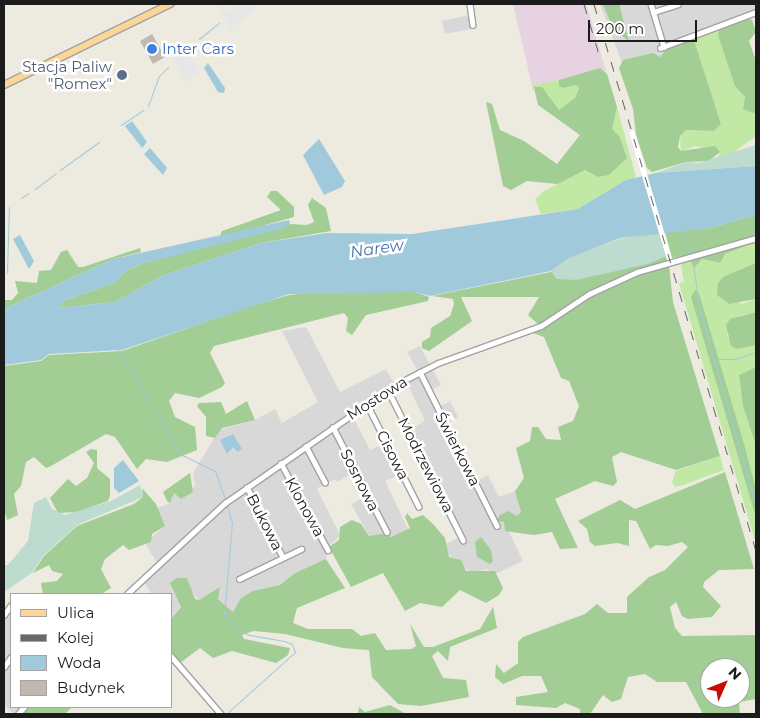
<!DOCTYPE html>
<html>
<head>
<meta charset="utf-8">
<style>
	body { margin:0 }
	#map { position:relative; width:760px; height:718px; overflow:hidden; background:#edeae0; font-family:Montserrat,sans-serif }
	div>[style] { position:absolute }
	.residential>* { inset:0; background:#d9d8d8 }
	.industrial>* { inset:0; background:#e6d2e1 }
	.grass>* { inset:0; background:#c2e8a5 }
	.forest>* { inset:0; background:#a2cd95 }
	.wetland>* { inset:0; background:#bddbcf }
	.parking>* { inset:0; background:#e7e7e7 }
	.water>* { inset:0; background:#a0cadb }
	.pier>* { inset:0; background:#fff }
	.stream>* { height:1px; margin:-0.5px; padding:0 0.5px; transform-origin:0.5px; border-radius:0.5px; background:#a0cadb }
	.building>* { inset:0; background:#c1b8b0 }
	.roads { filter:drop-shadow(1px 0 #a2a2a2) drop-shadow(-1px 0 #a2a2a2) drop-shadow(0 1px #a2a2a2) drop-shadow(0 -1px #a2a2a2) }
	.minor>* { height:4.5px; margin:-2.25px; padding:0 2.25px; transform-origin:2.25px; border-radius:2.25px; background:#fff }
	.major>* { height:5.5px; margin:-2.75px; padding:0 2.75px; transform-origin:2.75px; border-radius:2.75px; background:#fcd697 }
	.rail>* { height:1px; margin-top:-0.5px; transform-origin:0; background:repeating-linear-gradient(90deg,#696969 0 10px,transparent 0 20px) }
	.dots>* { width:14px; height:14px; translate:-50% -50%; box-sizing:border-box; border:2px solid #fff; border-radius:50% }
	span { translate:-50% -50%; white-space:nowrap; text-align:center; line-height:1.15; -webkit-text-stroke:5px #fff; paint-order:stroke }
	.shop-label { font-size:15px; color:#366cbe }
	.left { translate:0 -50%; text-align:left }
	.service-label { font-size:15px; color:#4e5e75 }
	.right { translate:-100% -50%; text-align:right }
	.street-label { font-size:15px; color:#1b1b1b }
	.water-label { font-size:16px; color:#4873aa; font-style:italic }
	.frame { position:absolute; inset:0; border:5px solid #1b1b1b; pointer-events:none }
	.legend { position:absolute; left:10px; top:593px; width:162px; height:115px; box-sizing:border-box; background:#fff; border:1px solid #a4a4a4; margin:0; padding:6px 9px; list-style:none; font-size:15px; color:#1b1b1b }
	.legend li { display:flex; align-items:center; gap:10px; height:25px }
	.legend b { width:25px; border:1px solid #a4a4a4 }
	.north { position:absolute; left:700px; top:658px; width:50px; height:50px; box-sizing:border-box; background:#fff; border:1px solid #a4a4a4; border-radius:50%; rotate:46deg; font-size:14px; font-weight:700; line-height:20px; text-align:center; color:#1b1b1b }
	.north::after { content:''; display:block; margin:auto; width:18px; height:22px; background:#c60c00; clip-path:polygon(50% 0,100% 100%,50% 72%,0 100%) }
	.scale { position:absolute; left:588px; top:20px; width:109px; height:22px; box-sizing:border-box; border:2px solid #1b1b1b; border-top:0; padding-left:6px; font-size:15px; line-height:18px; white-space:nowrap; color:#1b1b1b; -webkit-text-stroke:4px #fff; paint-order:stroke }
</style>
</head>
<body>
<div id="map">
	<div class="residential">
		<i style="clip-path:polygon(600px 4px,756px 4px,756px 15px,625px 71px)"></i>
		<i style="clip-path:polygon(469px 15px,472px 29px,445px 34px,442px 21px)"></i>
		<i style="clip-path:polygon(306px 327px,340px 392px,386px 369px,396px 387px,353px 417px,370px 450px,385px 443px,401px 474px,385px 481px,408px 529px,391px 537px,381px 534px,369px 536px,351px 504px,365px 497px,353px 473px,337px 482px,335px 479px,317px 489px,340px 535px,329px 547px,326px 559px,295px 573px,280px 585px,253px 591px,241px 598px,233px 612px,218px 599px,220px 587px,199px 600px,191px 591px,170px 583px,181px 606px,171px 619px,171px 594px,151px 594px,145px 583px,160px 568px,145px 543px,165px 526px,155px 509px,170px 503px,174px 493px,181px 499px,195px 486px,193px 473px,219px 430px,255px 420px,275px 409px,282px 423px,318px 402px,282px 331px)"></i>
		<i style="clip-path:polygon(420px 346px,441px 385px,430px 391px,439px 407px,450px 401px,458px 417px,447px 423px,476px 481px,488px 475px,499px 497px,515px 491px,520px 502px,521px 512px,517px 516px,497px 521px,504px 522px,523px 561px,495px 574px,487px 569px,471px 573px,445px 551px,445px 544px,462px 536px,409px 430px,425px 421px,404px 377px,417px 370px,407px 352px)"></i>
		<i style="clip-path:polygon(11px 601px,11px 707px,20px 707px,14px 714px,4px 705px,4px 611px)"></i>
	</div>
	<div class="industrial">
		<i style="clip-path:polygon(513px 4px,586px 4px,606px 71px,532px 85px)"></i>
	</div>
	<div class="grass">
		<i style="clip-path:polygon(719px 29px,718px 35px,745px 97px,744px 104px,756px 114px,756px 136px,733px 153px,718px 157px,720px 152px,695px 146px,681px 152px,680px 136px,686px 130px,714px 131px,721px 124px,695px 43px,690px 40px)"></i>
		<i style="clip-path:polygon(559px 80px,563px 88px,577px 84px,579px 87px,575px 98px,559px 110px,546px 92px,534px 87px,533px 91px,532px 85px)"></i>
		<i style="clip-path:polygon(617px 107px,636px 177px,578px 209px,541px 214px,535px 199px,544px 191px,585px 170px,598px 177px,609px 175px,627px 158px,620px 137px,611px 129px)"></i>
		<i style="clip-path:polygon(756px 242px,756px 263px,718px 283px,741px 304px,756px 299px,756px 312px,738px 316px,727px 335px,738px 349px,756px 345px,756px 367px,739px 375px,743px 406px,756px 446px,756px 489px,699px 293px,691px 297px,756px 518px,756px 544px,679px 283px,684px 282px,680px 260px,687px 256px,694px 268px,702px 259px,720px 263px,724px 254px)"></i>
		<i style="clip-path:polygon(720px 456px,724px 470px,683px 485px,675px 487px,672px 482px,676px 471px)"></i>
	</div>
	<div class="forest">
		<i style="clip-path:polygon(603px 4px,619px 4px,629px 41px,613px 29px)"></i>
		<i style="clip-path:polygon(745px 18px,752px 20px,756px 32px,749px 41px,756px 61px,756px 114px,743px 109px,745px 97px,735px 86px,718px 35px,719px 29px)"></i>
		<i style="clip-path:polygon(690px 40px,695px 43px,721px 124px,714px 131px,686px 130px,680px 136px,678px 147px,681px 151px,715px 146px,720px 152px,709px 161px,686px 162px,652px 172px,647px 168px,636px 135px,633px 109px,619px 68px,623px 60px,653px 53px,660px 57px,668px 48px)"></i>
		<i style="clip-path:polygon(600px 68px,607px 74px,617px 107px,612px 129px,620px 137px,627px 158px,609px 175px,598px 177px,585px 170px,558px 184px,527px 181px,511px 190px,503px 186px,486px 102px,492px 104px,500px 130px,524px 141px,557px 164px,580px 135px,538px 105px,534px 87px,542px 87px,559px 110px,575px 98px,579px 88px,576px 85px,563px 88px,559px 86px,559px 80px)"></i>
		<i style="clip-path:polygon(271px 191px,277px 191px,294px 207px,294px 217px,219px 238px,222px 231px,281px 210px,267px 197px)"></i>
		<i style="clip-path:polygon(312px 198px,326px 208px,331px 231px,261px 243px,164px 275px,115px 302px,58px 308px,64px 301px,116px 282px,126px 271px,141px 264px,290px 224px,307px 225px,314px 222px,308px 205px)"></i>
		<i style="clip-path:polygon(756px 215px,756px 242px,725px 254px,720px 263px,702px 259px,694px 268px,687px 255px,672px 258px,665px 232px,710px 228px)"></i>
		<i style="clip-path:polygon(659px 233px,669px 265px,673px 302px,720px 456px,676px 470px,621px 452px,612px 457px,617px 482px,613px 486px,595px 481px,555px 499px,578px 548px,560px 549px,552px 532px,534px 535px,505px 531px,504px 522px,496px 521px,500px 515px,508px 511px,517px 516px,521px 512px,515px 491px,524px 478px,516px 448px,530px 441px,532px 427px,538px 427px,546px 439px,561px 440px,558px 427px,573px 421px,579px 406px,569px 381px,561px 378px,544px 337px,533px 333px,539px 325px,528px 315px,539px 297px,461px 297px,472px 321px,429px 351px,422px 348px,422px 342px,430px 337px,431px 328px,450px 316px,454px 304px,453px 299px,432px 296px,551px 272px,569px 258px,620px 239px)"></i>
		<i style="clip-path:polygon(140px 248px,141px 252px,113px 259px,4px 309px,4px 300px,12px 300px,18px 293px,15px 281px,37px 283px,39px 271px,51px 270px,61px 252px,67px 250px,78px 267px,83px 267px)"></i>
		<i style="clip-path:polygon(756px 263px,756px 299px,729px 304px,717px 295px,718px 283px,723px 277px)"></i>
		<i style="clip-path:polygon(695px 290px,699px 293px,744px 444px,756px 489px,756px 518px,691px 297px)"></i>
		<i style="clip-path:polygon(318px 292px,415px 292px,429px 297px,428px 301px,366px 315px,352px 335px,346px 331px,348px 318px,344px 313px,214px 346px,210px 353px,225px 383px,222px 387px,199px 398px,175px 393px,169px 401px,175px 417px,195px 427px,197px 450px,167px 462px,146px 459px,137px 469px,115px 437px,106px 434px,51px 466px,46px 468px,34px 457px,26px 462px,21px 486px,14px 494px,18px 515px,7px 520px,4px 509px,4px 366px,41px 361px,49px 355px,122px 351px,251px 306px,289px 295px)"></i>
		<i style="clip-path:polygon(756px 312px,756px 345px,738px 349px,731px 346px,726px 325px,730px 319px)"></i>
		<i style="clip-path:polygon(756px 367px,756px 446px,743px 406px,739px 375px)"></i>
		<i style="clip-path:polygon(247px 401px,255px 420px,222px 428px,215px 438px,206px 436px,206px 417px,197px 406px,199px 403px,221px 402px,226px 414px)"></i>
		<i style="clip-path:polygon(91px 449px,97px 450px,97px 468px,110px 479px,110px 496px,108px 501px,77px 512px,58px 513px,50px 498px,68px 479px,76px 486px,87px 478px,94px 463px,86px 452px)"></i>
		<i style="clip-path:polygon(evenodd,725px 472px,754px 569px,719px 570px,704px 582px,703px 587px,721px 606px,712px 617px,688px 619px,682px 616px,676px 602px,670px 607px,675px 628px,682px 636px,756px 635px,756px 699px,739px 702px,740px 714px,703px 714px,686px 682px,657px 682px,645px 674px,628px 677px,621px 699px,612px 702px,603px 695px,590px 714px,580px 714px,580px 709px,565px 703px,556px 708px,516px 705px,516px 697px,548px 692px,541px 676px,522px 676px,503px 684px,495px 677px,496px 664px,504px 673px,518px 663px,518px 642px,523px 637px,585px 614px,597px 604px,608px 613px,627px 613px,627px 597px,649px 577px,665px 570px,688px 547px,682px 542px,668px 546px,656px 545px,650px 549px,636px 521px,629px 520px,629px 546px,617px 543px,595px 546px,590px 542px,587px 529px,578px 521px,620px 500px,635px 509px,725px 472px,710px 668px,740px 668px,740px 698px,710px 698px,710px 668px)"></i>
		<i style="clip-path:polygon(190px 473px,193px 492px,181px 499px,174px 493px,170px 503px,167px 501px,163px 492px)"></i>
		<i style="clip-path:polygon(142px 488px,156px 504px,165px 526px,152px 534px,151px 542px,129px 550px,123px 545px,105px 559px,101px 569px,111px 588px,101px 594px,43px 594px,41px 583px,57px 581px,63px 574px,52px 571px,49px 565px,33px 573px,44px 556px,77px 526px,134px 504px,143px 497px)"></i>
		<i style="clip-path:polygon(407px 513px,412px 519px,423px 515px,433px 524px,445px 538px,449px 557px,461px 560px,466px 571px,495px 571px,503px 588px,499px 595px,486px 603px,460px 590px,442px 607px,420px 603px,405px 611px,383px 573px,351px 587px,329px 547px,339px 540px,340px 527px,352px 520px,361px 524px,369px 536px,381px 534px,391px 537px,410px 528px,405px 517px)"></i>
		<i style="clip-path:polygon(481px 537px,491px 550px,493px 561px,490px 564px,477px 557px,475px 542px)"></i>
		<i style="clip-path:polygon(326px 559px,345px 588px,297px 608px,293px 623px,308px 629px,352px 629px,361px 636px,375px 633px,386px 650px,412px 649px,416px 646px,410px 624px,424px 647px,433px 647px,480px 629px,493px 607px,497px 628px,450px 647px,448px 661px,438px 651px,432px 656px,443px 678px,466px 680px,469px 697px,421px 706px,398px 704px,372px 677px,369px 650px,343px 648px,285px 634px,253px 631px,242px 635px,244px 639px,290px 648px,288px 655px,276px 663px,232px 651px,213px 658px,200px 648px,180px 663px,171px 654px,171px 619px,181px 607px,170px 583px,177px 578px,187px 578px,195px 599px,199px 600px,220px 587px,218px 599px,233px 612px,241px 598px,253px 591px,280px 585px,295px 573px)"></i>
		<i style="clip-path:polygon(390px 705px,406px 714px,358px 714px,359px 707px,365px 712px)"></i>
		<i style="clip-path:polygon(27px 707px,72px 707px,65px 714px,22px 714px)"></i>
	</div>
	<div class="wetland">
		<i style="clip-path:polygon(756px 145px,756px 166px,656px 173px,686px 162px,699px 163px)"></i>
		<i style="clip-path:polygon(659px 234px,666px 256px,648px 264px,576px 280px,556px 279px,552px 272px,569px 258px,620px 239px)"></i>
		<i style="clip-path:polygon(140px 485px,143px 497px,77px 525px,43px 556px,33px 572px,4px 592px,4px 565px,8px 565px,28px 541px,34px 503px,46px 497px,52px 509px,65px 515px,111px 501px)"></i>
	</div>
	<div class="parking">
		<i style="clip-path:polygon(223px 4px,228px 13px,240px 4px,251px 4px,254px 10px,231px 30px,219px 6px)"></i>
		<i style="clip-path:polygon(183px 43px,200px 73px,185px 81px,167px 49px)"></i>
	</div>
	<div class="water">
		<i style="clip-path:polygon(208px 63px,225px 88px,224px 93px,218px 92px,204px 68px)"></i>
		<i style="clip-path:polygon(132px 121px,147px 142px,142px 148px,125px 126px)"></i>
		<i style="clip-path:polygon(319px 139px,345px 181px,342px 187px,324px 195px,303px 155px)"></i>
		<i style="clip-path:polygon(150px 148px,167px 168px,163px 175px,144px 154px)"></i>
		<i style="clip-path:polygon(756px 166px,756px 215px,710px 228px,620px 238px,569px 258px,551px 271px,430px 296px,415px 292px,289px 294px,122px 350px,49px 354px,41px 360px,4px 365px,4px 309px,113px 259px,289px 220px,290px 224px,280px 229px,141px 264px,126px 271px,116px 282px,64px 301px,58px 308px,115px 302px,164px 275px,261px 243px,327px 233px,412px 234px,578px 209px,626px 180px,656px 173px)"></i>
		<i style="clip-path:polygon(20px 235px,34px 261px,29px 269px,13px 239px)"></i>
		<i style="clip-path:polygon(233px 434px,242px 449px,238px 452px,233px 447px,227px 454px,220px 440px)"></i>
		<i style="clip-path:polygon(123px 460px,139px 481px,119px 493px,114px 488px,114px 468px)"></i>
	</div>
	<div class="pier">
		<i style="clip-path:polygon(634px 130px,673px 262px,668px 263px,629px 132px)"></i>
	</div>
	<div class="stream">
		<i style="left:199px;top:39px;width:26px;rotate:-39deg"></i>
		<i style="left:148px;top:106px;width:32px;rotate:-70deg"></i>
		<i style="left:159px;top:76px;width:13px;rotate:-45deg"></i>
		<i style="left:121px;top:125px;width:27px;rotate:-34deg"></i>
		<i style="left:60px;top:170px;width:48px;rotate:-35.7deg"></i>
		<i style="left:35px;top:189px;width:26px;rotate:-37deg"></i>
		<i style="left:21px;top:198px;width:9px;rotate:-32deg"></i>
		<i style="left:680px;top:230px;width:26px;rotate:65deg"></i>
		<i style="left:692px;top:258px;width:54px;rotate:81.4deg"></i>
		<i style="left:700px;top:311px;width:203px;rotate:74deg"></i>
		<i style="left:7px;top:273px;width:66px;rotate:-88.3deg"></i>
		<i style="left:118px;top:350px;width:65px;rotate:58.3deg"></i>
		<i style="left:715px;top:359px;width:20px"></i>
		<i style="left:735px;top:359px;width:22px;rotate:-18deg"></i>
		<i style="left:154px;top:409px;width:52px;rotate:60deg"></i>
		<i style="left:180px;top:454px;width:39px;rotate:26deg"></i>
		<i style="left:215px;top:471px;width:30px;rotate:70deg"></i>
		<i style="left:226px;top:714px;width:93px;rotate:-41.9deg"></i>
		<i style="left:295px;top:652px;width:9px;rotate:-111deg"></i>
		<i style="left:292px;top:644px;width:9px;rotate:-159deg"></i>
		<i style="left:284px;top:641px;width:36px;rotate:-170deg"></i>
		<i style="left:249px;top:635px;width:17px;rotate:-155deg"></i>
		<i style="left:234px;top:628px;width:16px;rotate:-130deg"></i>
		<i style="left:224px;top:616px;width:93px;rotate:-85.1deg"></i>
		<i style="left:232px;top:523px;width:19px;rotate:-106deg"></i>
	</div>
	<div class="building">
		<i style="clip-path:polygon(152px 34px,165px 57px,153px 64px,140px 41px)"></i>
	</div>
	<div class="roads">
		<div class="minor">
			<i style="left:470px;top:4px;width:21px;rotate:82deg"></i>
			<i style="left:651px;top:4px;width:45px;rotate:73.2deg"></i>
			<i style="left:654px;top:12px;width:25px;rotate:-18deg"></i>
			<i style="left:660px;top:48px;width:103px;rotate:-20.6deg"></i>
			<i style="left:420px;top:372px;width:172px;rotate:63.4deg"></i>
			<i style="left:388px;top:390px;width:168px;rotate:63.4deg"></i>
			<i style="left:367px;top:404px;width:115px;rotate:63.2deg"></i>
			<i style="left:333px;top:427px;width:118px;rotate:62.8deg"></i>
			<i style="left:306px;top:446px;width:41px;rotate:62.2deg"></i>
			<i style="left:281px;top:463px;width:99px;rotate:61.6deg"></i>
			<i style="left:247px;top:487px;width:79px;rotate:62.8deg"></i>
			<i style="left:239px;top:579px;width:69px;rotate:-25.8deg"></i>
			<i style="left:127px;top:594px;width:134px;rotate:-42.9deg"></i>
			<i style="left:225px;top:503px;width:207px;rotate:-34.8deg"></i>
			<i style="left:395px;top:385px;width:48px;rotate:-27.1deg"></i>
			<i style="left:438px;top:363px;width:109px;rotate:-19.8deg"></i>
			<i style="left:541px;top:326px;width:58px;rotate:-33.7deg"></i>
			<i style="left:589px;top:294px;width:53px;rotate:-24.6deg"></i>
			<i style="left:637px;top:272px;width:124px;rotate:-15.9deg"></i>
			<i style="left:4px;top:615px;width:12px;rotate:-55deg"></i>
			<i style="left:171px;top:656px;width:77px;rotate:49.2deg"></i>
			<i style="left:4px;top:667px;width:12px;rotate:-55deg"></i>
			<i style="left:18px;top:714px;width:9px;rotate:-49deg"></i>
		</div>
		<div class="major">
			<i style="left:4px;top:85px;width:185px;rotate:-26deg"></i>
		</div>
	</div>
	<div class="rail">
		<i style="left:584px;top:4px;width:52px;rotate:73.3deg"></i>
		<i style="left:594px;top:4px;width:570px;rotate:73.5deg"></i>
	</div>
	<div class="dots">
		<i style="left:152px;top:49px;background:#3f7fe0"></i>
		<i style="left:122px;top:75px;background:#5c6f8a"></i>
	</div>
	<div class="shop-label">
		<span class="left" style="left:162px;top:49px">Inter Cars</span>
	</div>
	<div class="service-label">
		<span class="right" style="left:112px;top:75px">Stacja Paliw<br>"Romex"</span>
	</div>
	<div class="street-label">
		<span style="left:377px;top:398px;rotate:-32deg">Mostowa</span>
		<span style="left:458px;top:449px;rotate:63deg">Świerkowa</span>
		<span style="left:393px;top:455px;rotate:63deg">Cisowa</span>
		<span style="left:426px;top:465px;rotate:63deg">Modrzewiowa</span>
		<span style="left:360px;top:480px;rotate:63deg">Sosnowa</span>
		<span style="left:305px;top:507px;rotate:61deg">Klonowa</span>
		<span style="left:265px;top:522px;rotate:63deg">Bukowa</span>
	</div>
	<div class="water-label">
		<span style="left:377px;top:249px;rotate:-8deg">Narew</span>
	</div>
	<div class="frame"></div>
	<ul class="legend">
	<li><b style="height:6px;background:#fcd697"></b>Ulica</li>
	<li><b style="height:6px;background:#696969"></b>Kolej</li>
	<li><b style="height:14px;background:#a0cadb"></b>Woda</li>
	<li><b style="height:14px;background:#c1b8b0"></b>Budynek</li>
	</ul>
	<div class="north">N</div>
	<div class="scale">200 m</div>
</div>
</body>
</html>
